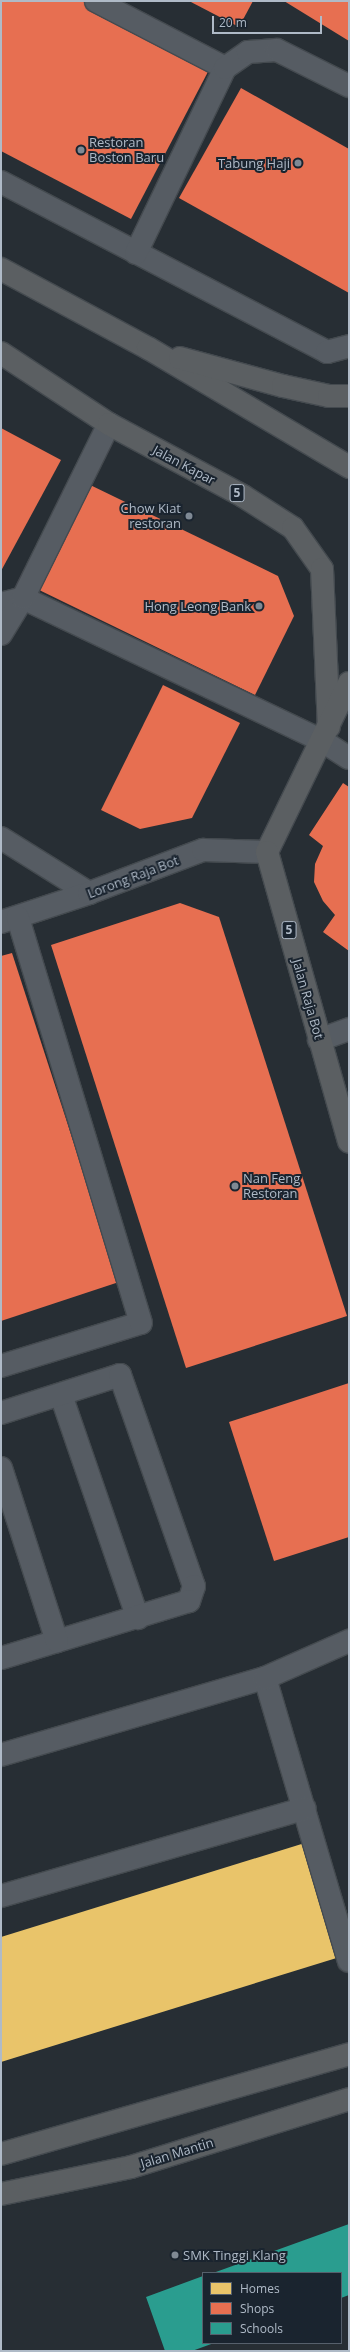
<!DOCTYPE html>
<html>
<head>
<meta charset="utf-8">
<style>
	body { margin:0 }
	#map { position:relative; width:350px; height:2352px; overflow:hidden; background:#272e34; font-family:"Open Sans",sans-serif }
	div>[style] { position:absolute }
	.homes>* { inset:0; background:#e9c46a }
	.shops>* { inset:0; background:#e76f51 }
	.schools>* { inset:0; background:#2a9d8f }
	.roads { filter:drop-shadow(1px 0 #444a4f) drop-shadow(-1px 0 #444a4f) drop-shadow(0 1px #444a4f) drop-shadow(0 -1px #444a4f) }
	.minor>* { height:22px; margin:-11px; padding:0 11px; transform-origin:11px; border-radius:11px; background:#565c63 }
	.highway>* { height:22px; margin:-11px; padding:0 11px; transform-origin:11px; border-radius:11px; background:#5b5f62 }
	.dots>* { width:11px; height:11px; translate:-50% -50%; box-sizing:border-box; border:2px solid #1a242f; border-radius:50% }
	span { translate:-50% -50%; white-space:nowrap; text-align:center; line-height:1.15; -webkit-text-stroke:4px #1a242f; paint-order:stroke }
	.shield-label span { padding:1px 3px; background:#1a242f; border:1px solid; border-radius:3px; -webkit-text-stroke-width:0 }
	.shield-label { font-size:12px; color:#afbac7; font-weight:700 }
	.poi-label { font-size:13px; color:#afbac7 }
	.left { translate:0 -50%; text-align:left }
	.right { translate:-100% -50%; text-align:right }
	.street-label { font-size:13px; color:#afbac7 }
	.frame { position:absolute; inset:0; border:2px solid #afbac7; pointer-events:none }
	.legend { position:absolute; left:202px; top:2272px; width:140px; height:72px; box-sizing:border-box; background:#1a242f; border:1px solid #56606c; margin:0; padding:5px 7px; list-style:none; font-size:12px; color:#afbac7 }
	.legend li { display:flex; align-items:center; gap:8px; height:20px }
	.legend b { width:20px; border:1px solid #56606c }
	.scale { position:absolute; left:212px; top:16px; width:110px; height:18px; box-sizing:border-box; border:2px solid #afbac7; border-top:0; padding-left:5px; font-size:12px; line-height:14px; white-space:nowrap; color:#afbac7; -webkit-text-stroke:3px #1a242f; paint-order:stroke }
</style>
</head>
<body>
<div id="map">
	<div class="homes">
		<i style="clip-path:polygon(308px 1842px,343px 1956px,1px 2062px,1px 1937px)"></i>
	</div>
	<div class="shops">
		<i style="clip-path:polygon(1px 1px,85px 1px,211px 66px,131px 219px,1px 151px)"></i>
		<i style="clip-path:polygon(189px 1px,253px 1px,239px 27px)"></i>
		<i style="clip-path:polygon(284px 1px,349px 1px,349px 41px)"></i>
		<i style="clip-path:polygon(241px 88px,349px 149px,349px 293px,179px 198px)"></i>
		<i style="clip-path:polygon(1px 428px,61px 460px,1px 571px)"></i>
		<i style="clip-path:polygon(84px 482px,278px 576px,294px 616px,255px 695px,33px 587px)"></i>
		<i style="clip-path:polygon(163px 685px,240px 723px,192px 818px,140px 829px,101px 810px)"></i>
		<i style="clip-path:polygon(343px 783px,349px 787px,349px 951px,323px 932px,335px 915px,323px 901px,314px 882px,315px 864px,323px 846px,309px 835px)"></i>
		<i style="clip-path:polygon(180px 903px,219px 917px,347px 1316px,186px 1368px,51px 945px)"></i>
		<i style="clip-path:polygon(12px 953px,119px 1282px,1px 1321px,1px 956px)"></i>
		<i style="clip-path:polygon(349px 1383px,349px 1537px,274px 1561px,229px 1422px)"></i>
	</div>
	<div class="schools">
		<i style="clip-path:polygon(349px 2224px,349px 2295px,341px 2298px,341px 2273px,213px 2273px)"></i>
		<i style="clip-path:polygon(203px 2276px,203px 2343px,214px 2343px,192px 2351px,165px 2351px,146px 2297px)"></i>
	</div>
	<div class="roads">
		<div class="minor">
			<i style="left:96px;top:1px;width:145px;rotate:27.4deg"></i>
			<i style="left:1px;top:182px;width:368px;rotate:27.5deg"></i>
			<i style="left:327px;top:352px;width:23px;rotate:-15deg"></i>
			<i style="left:136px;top:253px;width:205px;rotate:-64.3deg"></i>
			<i style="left:225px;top:68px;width:28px;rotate:-35deg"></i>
			<i style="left:248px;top:52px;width:29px;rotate:-4deg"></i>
			<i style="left:277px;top:50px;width:80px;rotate:26.6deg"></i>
			<i style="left:1px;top:604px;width:23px;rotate:-15deg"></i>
			<i style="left:23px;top:598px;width:330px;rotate:25.5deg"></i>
			<i style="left:321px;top:740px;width:33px;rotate:33deg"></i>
			<i style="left:1px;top:634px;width:42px;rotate:-58.6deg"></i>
			<i style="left:23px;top:598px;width:194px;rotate:-63.7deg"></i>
			<i style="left:1px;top:838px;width:104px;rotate:32deg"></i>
			<i style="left:1px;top:922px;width:93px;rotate:-18.2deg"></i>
			<i style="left:89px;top:893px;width:122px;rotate:-20.7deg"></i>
			<i style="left:203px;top:850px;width:64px;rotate:1.8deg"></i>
			<i style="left:319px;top:1040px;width:32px;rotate:-20deg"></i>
			<i style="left:1px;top:1366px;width:146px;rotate:-17.1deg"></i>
			<i style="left:141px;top:1323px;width:424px;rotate:-106.9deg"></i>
			<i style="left:61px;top:1395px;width:236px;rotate:71deg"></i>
			<i style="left:1px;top:1413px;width:125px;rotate:-17.7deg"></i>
			<i style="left:120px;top:1375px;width:224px;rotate:70.7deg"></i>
			<i style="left:194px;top:1586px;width:16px;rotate:108deg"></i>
			<i style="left:189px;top:1601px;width:196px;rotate:163.1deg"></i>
			<i style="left:1px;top:1468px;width:182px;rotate:72.1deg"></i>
			<i style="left:265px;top:1678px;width:295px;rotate:73.5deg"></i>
			<i style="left:1px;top:1755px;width:275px;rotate:-16.3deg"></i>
			<i style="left:265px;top:1678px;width:92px;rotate:-23.8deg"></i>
			<i style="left:1px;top:1896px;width:316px;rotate:-16.1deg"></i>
		</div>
		<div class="highway">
			<i style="left:1px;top:269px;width:167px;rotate:28.3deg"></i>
			<i style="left:148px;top:348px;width:234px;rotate:30.6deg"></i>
			<i style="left:1px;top:353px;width:129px;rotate:33.3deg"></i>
			<i style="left:109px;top:424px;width:152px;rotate:28.2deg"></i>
			<i style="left:243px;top:496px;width:59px;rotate:32.6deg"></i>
			<i style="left:293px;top:528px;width:50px;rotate:54.7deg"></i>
			<i style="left:322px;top:569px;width:158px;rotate:87.5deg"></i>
			<i style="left:180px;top:358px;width:107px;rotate:15.2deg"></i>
			<i style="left:283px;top:386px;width:47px;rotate:12.3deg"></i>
			<i style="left:329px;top:396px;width:20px"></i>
			<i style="left:349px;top:683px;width:188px;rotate:115.9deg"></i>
			<i style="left:267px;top:852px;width:301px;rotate:74.2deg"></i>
			<i style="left:1px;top:2154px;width:362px;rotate:-16deg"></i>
			<i style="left:1px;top:2194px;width:133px;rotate:-11.7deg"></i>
			<i style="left:131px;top:2167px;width:228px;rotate:-17.3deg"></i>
		</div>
	</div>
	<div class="dots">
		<i style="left:81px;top:150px;background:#7f8994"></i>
		<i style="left:298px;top:163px;background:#7f8994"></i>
		<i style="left:189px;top:516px;background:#7f8994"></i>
		<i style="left:259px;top:606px;background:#7f8994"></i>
		<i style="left:235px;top:1186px;background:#7f8994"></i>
		<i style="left:175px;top:2255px;background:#7f8994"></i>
	</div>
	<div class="shield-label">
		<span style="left:237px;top:493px">5</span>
		<span style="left:289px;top:930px">5</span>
	</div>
	<div class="poi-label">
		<span class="left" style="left:89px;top:150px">Restoran<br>Boston Baru</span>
		<span class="right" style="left:290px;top:163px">Tabung Haji</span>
		<span class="right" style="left:181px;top:516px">Chow Kiat<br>restoran</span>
		<span class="right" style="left:251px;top:606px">Hong Leong Bank</span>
		<span class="left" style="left:243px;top:1186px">Nan Feng<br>Restoran</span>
		<span class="left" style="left:183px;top:2255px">SMK Tinggi Klang</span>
	</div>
	<div class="street-label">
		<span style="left:184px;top:465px;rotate:28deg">Jalan Kapar</span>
		<span style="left:133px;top:877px;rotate:-21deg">Lorong Raja Bot</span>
		<span style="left:308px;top:999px;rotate:74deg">Jalan Raja Bot</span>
		<span style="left:177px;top:2153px;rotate:-17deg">Jalan Mantin</span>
	</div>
	<div class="frame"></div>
	<ul class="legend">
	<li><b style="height:11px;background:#e9c46a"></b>Homes</li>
	<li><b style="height:11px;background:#e76f51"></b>Shops</li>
	<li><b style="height:11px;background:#2a9d8f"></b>Schools</li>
	</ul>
	<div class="scale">20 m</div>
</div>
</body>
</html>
